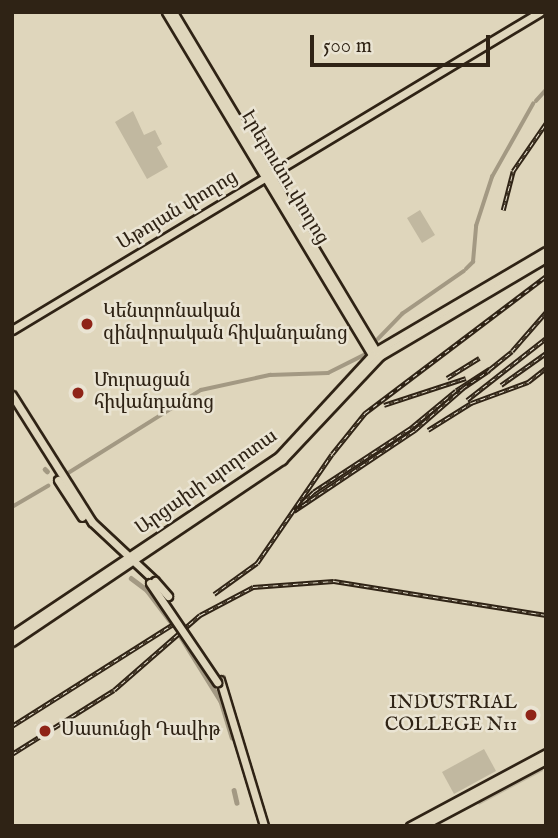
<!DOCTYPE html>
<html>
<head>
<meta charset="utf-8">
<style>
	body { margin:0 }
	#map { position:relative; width:558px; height:838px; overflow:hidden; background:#dfd6bc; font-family:"IM FELL English","Noto Serif Armenian",serif }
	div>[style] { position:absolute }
	.green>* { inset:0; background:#c1b8a0 }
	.canal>* { height:3.5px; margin:-1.75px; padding:0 1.75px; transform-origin:1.75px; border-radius:1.75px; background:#a39983 }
	.river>* { height:4.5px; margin:-2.25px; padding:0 2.25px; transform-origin:2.25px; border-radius:2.25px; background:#a39983 }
	.roads { filter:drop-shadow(2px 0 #2f2315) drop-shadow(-2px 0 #2f2315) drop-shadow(0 2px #2f2315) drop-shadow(0 -2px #2f2315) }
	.major>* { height:7px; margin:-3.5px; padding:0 3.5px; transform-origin:3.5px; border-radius:3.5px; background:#dfd6bc }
	.rail>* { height:4.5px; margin-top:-2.25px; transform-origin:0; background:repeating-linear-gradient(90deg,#eae4d3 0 5px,#2f2315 0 10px); box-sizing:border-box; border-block:2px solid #2f2315 }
	.bridges { filter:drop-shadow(2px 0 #2f2315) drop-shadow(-2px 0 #2f2315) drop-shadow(0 2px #2f2315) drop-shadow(0 -2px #2f2315) }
	.major-bridge>* { height:7px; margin:-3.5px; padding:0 3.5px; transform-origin:3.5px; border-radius:3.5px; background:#dfd6bc }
	.dots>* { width:19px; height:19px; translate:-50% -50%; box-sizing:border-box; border:4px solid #eae4d3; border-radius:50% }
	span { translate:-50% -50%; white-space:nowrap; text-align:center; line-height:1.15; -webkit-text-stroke:5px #eae4d3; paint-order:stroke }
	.street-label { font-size:19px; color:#2f2315 }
	.poi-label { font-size:19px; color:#2f2315 }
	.left { translate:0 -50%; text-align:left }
	.right { translate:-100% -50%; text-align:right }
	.frame { position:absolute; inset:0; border:14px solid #2f2315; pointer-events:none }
	.scale { position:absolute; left:310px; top:35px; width:180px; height:32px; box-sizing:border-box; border:4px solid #2f2315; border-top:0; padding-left:9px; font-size:21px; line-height:24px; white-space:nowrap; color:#2f2315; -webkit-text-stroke:5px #eae4d3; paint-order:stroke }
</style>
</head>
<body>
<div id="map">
	<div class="green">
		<i style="clip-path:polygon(133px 111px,144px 135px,155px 130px,162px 144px,157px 147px,168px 167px,147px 179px,115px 122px)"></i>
		<i style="clip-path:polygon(420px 210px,435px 235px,422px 243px,407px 218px)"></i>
		<i style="clip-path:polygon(484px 749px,496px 771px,454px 794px,442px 772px)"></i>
		<i style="clip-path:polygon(542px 764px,543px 771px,479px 805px,476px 800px)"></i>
	</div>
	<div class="canal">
		<i style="left:536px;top:101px;width:15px;rotate:-48deg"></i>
		<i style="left:466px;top:269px;width:10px;rotate:-45deg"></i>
		<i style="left:473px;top:262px;width:36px;rotate:-85deg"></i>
		<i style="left:476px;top:226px;width:52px;rotate:-71.9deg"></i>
		<i style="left:492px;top:177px;width:84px;rotate:-60.7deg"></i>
		<i style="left:378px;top:339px;width:35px;rotate:-46deg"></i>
		<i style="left:402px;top:314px;width:75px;rotate:-34.7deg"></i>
		<i style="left:65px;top:475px;width:160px;rotate:-32deg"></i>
		<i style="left:201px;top:390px;width:71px;rotate:-12.3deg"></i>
		<i style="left:270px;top:375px;width:58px;rotate:-2deg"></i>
		<i style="left:328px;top:373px;width:40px;rotate:-26.6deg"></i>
		<i style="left:12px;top:507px;width:42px;rotate:-30.3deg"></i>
	</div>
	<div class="river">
		<i style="left:45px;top:469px;width:3px;rotate:45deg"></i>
		<i style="left:131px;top:578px;width:20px;rotate:37deg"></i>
		<i style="left:147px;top:590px;width:39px;rotate:53deg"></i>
		<i style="left:180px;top:635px;width:78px;rotate:58.2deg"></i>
		<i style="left:221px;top:701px;width:38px;rotate:73deg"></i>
		<i style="left:234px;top:790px;width:13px;rotate:77deg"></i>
	</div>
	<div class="roads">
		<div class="major">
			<i style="left:166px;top:12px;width:401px;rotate:59deg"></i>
			<i style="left:173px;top:12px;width:399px;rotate:59.1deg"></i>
			<i style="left:12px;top:330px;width:616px;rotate:-31.06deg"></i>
			<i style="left:12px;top:395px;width:150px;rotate:57.8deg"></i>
			<i style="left:92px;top:522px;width:86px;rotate:43.1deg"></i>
			<i style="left:58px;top:480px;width:44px;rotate:57deg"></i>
			<i style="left:12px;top:635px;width:321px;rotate:-33.8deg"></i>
			<i style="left:279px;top:456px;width:143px;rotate:-47.3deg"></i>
			<i style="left:376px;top:351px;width:197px;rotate:-30.5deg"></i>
			<i style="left:12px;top:642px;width:326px;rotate:-34deg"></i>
			<i style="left:282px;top:460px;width:143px;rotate:-46.7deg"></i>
			<i style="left:380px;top:356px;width:193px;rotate:-30.6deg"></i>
			<i style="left:220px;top:680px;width:152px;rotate:73.2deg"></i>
			<i style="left:410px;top:826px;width:154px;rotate:-28.2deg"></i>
			<i style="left:422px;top:826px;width:140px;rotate:-28deg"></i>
		</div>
	</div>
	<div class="rail">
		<i style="left:503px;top:210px;width:40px;rotate:-75.6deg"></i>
		<i style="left:513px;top:171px;width:58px;rotate:-55.5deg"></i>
		<i style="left:490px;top:369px;width:40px;rotate:147.1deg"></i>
		<i style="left:456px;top:391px;width:60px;rotate:140.4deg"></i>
		<i style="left:410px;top:429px;width:115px;rotate:146.7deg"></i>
		<i style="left:314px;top:492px;width:28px;rotate:136deg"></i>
		<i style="left:294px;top:511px;width:146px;rotate:-33.8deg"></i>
		<i style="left:415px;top:430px;width:64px;rotate:-41.2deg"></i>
		<i style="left:463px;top:388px;width:29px;rotate:-34deg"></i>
		<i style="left:487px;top:372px;width:4px;rotate:-45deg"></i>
		<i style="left:490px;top:369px;width:28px;rotate:-39deg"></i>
		<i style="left:512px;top:351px;width:52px;rotate:-48.9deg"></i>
		<i style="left:447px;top:378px;width:38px;rotate:-32deg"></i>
		<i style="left:501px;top:385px;width:55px;rotate:-35.4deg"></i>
		<i style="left:467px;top:400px;width:100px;rotate:-38.1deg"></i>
		<i style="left:384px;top:405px;width:86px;rotate:-18.2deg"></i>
		<i style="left:428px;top:430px;width:51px;rotate:-32.1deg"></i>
		<i style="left:471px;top:403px;width:61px;rotate:-20.2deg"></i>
		<i style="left:528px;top:382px;width:23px;rotate:-38deg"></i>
		<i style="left:214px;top:594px;width:53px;rotate:-35.8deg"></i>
		<i style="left:257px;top:563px;width:132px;rotate:-55.5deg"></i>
		<i style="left:332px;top:454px;width:53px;rotate:-51.2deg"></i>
		<i style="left:365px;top:413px;width:227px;rotate:-37.1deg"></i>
		<i style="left:12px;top:726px;width:196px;rotate:-32.3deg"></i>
		<i style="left:12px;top:754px;width:120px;rotate:-32.1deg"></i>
		<i style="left:114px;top:690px;width:114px;rotate:-41.1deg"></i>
		<i style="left:200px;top:615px;width:60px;rotate:-27.8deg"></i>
		<i style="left:253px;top:587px;width:81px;rotate:-4.2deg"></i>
		<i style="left:334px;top:581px;width:215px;rotate:9.1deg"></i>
	</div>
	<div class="bridges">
		<div class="major-bridge">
			<i style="left:155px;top:581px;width:20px;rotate:49deg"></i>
			<i style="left:150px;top:583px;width:120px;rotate:55.9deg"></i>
		</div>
	</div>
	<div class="dots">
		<i style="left:87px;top:324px;background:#8f2418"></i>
		<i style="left:78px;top:393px;background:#8f2418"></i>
		<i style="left:531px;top:715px;background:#8f2418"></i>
		<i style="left:45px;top:731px;background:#8f2418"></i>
	</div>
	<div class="street-label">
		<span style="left:284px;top:178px;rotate:59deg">Էրեբունու փողոց</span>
		<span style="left:178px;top:211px;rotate:-31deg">Աթոյան փողոց</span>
		<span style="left:207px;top:483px;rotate:-35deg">Արցախի պողոտա</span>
	</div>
	<div class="poi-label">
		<span class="left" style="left:103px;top:324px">Կենտրոնական<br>զինվորական հիվանդանոց</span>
		<span class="left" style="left:94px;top:393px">Մուրացան<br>հիվանդանոց</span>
		<span class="right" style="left:517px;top:715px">INDUSTRIAL<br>COLLEGE N11</span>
		<span class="left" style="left:61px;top:731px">Սասունցի Դավիթ</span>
	</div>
	<div class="frame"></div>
	<div class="scale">500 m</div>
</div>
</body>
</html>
